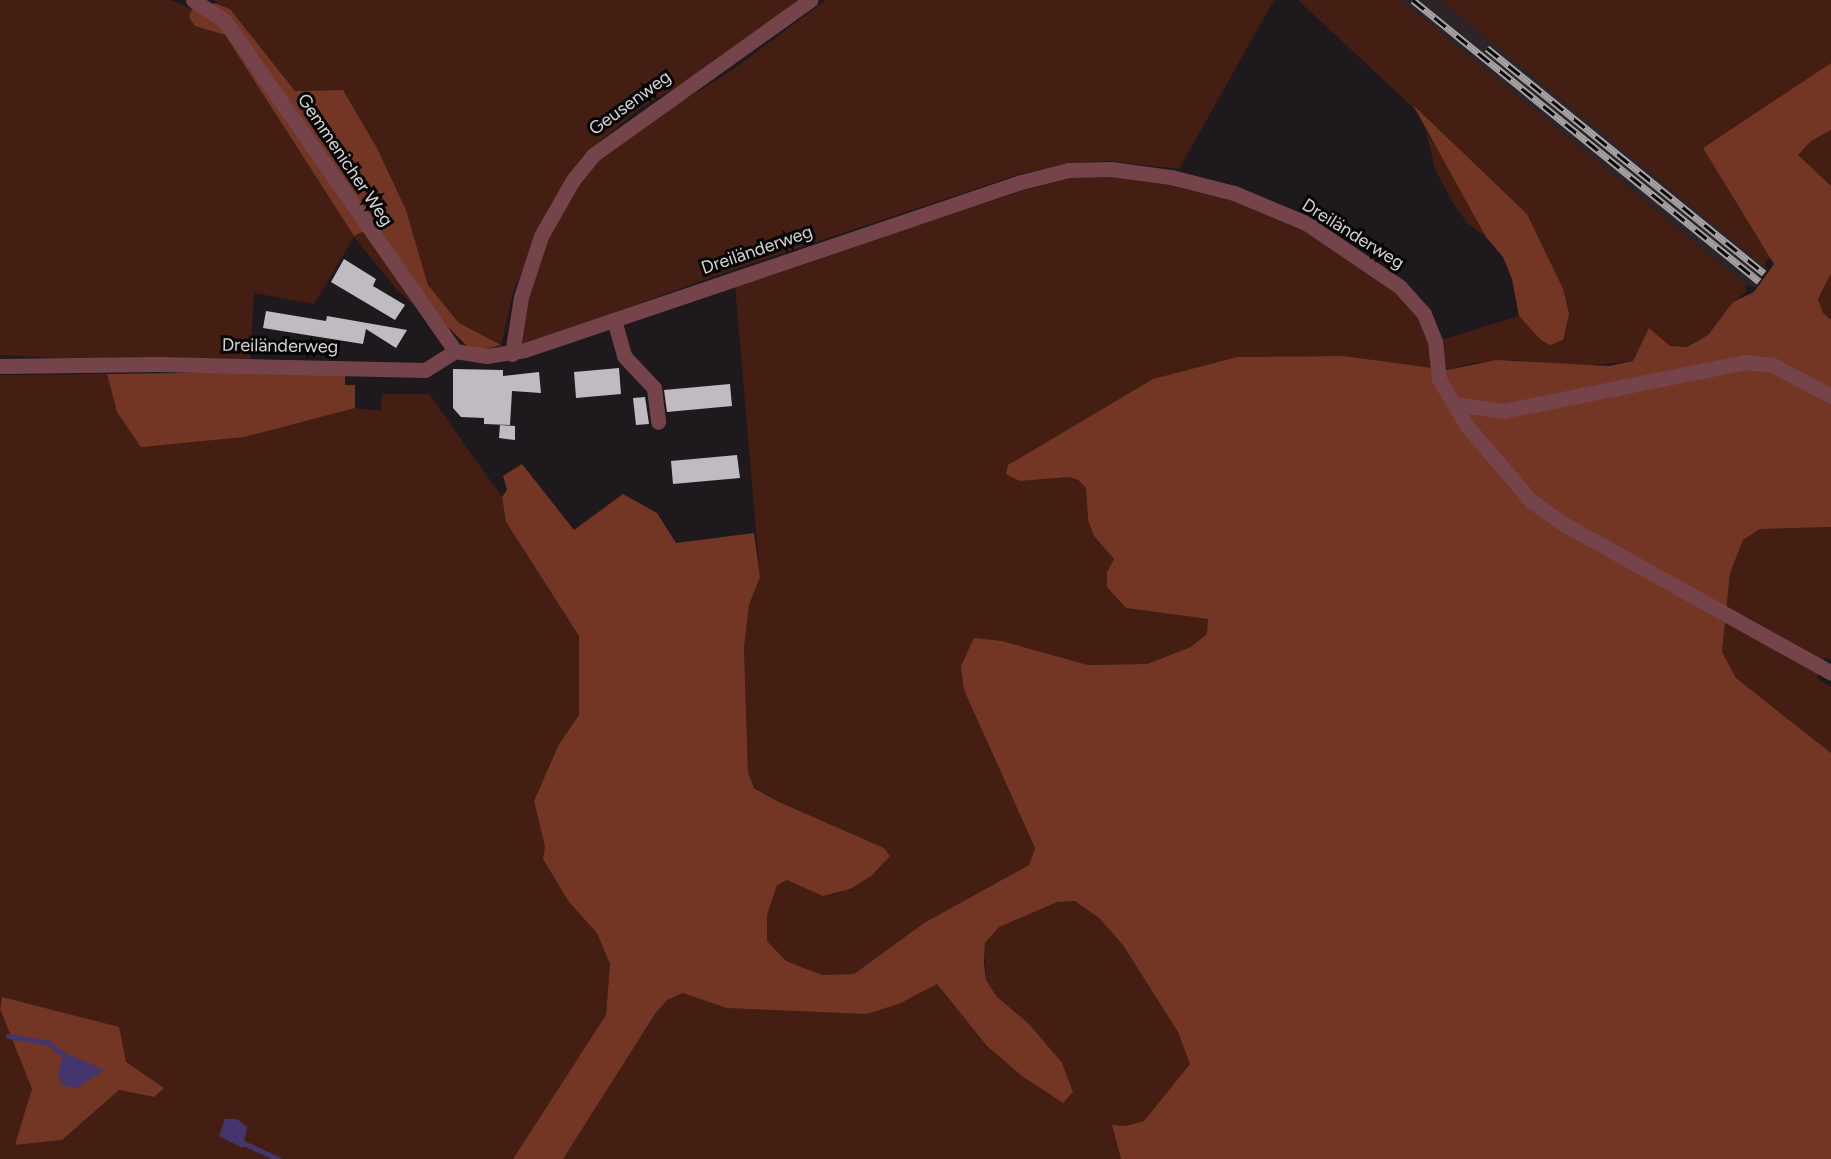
<!DOCTYPE html>
<html>
<head>
<meta charset="utf-8">
<style>
	body { margin:0 }
	#map { position:relative; width:1831px; height:1159px; overflow:hidden; background:#1e191c; font-family:Figtree,sans-serif }
	div>[style] { position:absolute }
	.built>* { inset:0; background:#2d2428 }
	.green>* { inset:0; background:#451e13 }
	.forest>* { inset:0; background:#743624 }
	.water>* { inset:0; background:#44356d }
	.stream>* { height:5px; margin:-2.5px; padding:0 2.5px; transform-origin:2.5px; border-radius:2.5px; background:#44356d }
	.building>* { inset:0; background:#c0bbc1 }
	.minor>* { height:15px; margin:-7.5px; padding:0 7.5px; transform-origin:7.5px; border-radius:7.5px; background:#75444b }
	.rail>* { height:7px; margin-top:-3.5px; transform-origin:0; background:repeating-linear-gradient(90deg,#070606 0 14px,#a7a3a5 0 28px); box-sizing:border-box; border-block:2px solid #a7a3a5 }
	span { translate:-50% -50%; white-space:nowrap; text-align:center; line-height:1.15; -webkit-text-stroke:6px #070606; paint-order:stroke }
	.street-label { font-size:18px; color:#d6d3d4 }
</style>
</head>
<body>
<div id="map">
	<div class="built">
		<i style="clip-path:polygon(1401px 0,1441px 0,1768px 268px,1755px 287px,1746px 285px)"></i>
	</div>
	<div class="green">
		<i style="clip-path:polygon(0 0,170px 0,192px 9px,189px 17px,195px 26px,225px 35px,354px 236px,365px 231px,417px 308px,396px 289px,354px 237px,314px 304px,254px 293px,250px 360px,93px 360px,0 355px)"></i>
		<i style="clip-path:polygon(213px 0,804px 0,723px 59px,639px 109px,597px 144px,541px 228px,514px 289px,501px 345px,459px 323px,428px 285px,406px 210px,377px 148px,343px 90px,295px 91px,230px 9px)"></i>
		<i style="clip-path:polygon(826px 0,1274px 0,1179px 169px,1108px 161px,1067px 163px,1020px 174px,729px 271px,524px 345px,519px 337px,526px 293px,549px 232px,577px 182px,605px 149px,731px 71px)"></i>
		<i style="clip-path:polygon(1298px 0,1401px 0,1746px 285px,1746px 292px,1733px 302px,1708px 335px,1686px 347px,1670px 346px,1649px 328px,1633px 361px,1572px 367px,1513px 360px,1473px 363px,1447px 370px,1441px 340px,1519px 316px,1528px 325px,1543px 250px,1527px 214px)"></i>
		<i style="clip-path:polygon(1441px 0,1831px 0,1831px 63px,1703px 148px,1772px 259px,1765px 260px,1765px 267px)"></i>
		<i style="clip-path:polygon(1831px 130px,1831px 186px,1797px 155px,1811px 141px)"></i>
		<i style="clip-path:polygon(1426px 131px,1453px 174px,1486px 237px,1467px 223px,1453px 203px,1435px 169px)"></i>
		<i style="clip-path:polygon(1111px 174px,1170px 182px,1233px 198px,1303px 228px,1397px 290px,1419px 315px,1432px 347px,1432px 369px,1343px 356px,1237px 357px,1153px 379px,1008px 465px,1020px 481px,1069px 477px,1077px 480px,1086px 488px,1088px 520px,1094px 536px,1114px 559px,1107px 572px,1107px 587px,1126px 608px,1208px 619px,1207px 634px,1191px 647px,1147px 664px,1088px 665px,1002px 641px,974px 639px,964px 690px,1035px 848px,1029px 865px,924px 923px,854px 974px,822px 975px,786px 961px,767px 941px,767px 915px,777px 885px,787px 880px,824px 896px,850px 889px,889px 856px,884px 848px,779px 802px,754px 787px,748px 772px,744px 648px,749px 605px,760px 577px,735px 285px,1025px 190px,1071px 177px)"></i>
		<i style="clip-path:polygon(1831px 273px,1831px 320px,1823px 313px,1818px 299px)"></i>
		<i style="clip-path:polygon(107px 374px,117px 412px,300px 422px,355px 408px,381px 411px,382px 394px,429px 394px,502px 497px,506px 522px,579px 636px,579px 715px,559px 744px,534px 801px,545px 847px,569px 902px,597px 933px,610px 963px,606px 1015px,513px 1159px,0 1159px,0 1009px,32px 1089px,16px 1145px,62px 1140px,119px 1090px,154px 1097px,2px 997px,0 1008px,0 375px)"></i>
		<i style="clip-path:polygon(1831px 527px,1831px 660px,1825px 657px,1817px 678px,1831px 687px,1831px 753px,1736px 678px,1722px 652px,1730px 573px,1743px 540px,1760px 529px)"></i>
		<i style="clip-path:polygon(1075px 901px,1099px 918px,1123px 945px,1178px 1032px,1190px 1064px,1144px 1121px,1126px 1126px,1112px 1125px,1121px 1159px,563px 1159px,655px 1014px,667px 1000px,683px 993px,783px 1009px,867px 1014px,901px 1003px,937px 984px,987px 1046px,1052px 1097px,1029px 1024px,997px 997px,986px 980px,985px 943px,999px 927px,1015px 917px,1057px 902px)"></i>
	</div>
	<div class="forest">
		<i style="clip-path:polygon(216px 3px,230px 9px,295px 91px,343px 90px,377px 148px,406px 210px,428px 285px,459px 323px,501px 345px,482px 350px,467px 346px,446px 325px,375px 226px,354px 236px,225px 35px,195px 26px,189px 17px,192px 9px)"></i>
		<i style="clip-path:polygon(1831px 63px,1831px 130px,1811px 141px,1798px 155px,1831px 186px,1831px 273px,1818px 299px,1823px 313px,1831px 320px,1831px 527px,1760px 529px,1743px 540px,1730px 573px,1722px 652px,1736px 678px,1831px 753px,1831px 1159px,1121px 1159px,1112px 1125px,1126px 1126px,1144px 1121px,1190px 1064px,1178px 1032px,1123px 945px,1099px 918px,1075px 901px,1057px 902px,999px 927px,985px 943px,984px 963px,986px 980px,997px 997px,1029px 1024px,1062px 1063px,1073px 1092px,1063px 1103px,1022px 1076px,987px 1046px,937px 984px,901px 1003px,867px 1014px,727px 1008px,683px 993px,667px 1000px,655px 1014px,563px 1159px,513px 1159px,606px 1015px,610px 964px,597px 933px,569px 902px,543px 859px,545px 847px,534px 801px,559px 744px,579px 715px,579px 636px,506px 522px,502px 497px,507px 490px,503px 476px,522px 464px,574px 530px,623px 494px,657px 513px,676px 543px,754px 533px,760px 577px,749px 605px,744px 648px,748px 772px,754px 788px,779px 802px,884px 848px,890px 856px,871px 876px,850px 889px,823px 896px,787px 880px,777px 885px,767px 915px,767px 941px,786px 961px,822px 975px,854px 974px,924px 923px,1029px 865px,1035px 848px,964px 690px,961px 666px,974px 638px,1002px 641px,1088px 665px,1147px 664px,1191px 647px,1207px 634px,1208px 619px,1126px 608px,1107px 587px,1107px 572px,1114px 559px,1094px 536px,1088px 520px,1086px 488px,1078px 480px,1069px 477px,1020px 481px,1006px 474px,1008px 465px,1153px 379px,1237px 357px,1343px 356px,1447px 370px,1496px 360px,1609px 366px,1633px 361px,1649px 328px,1670px 346px,1687px 347px,1708px 335px,1733px 302px,1754px 292px,1774px 264px,1703px 148px)"></i>
		<i style="clip-path:polygon(1413px 105px,1527px 214px,1563px 289px,1569px 314px,1563px 340px,1550px 345px,1541px 340px,1519px 316px,1512px 279px,1503px 257px,1486px 237px)"></i>
		<i style="clip-path:polygon(345px 371px,345px 385px,355px 385px,355px 408px,244px 437px,141px 447px,117px 412px,107px 374px)"></i>
		<i style="clip-path:polygon(2px 997px,119px 1027px,126px 1062px,164px 1088px,154px 1097px,119px 1090px,62px 1140px,15px 1145px,32px 1089px,0 1009px)"></i>
	</div>
	<div class="water">
		<i style="clip-path:polygon(63px 1052px,102px 1069px,105px 1070px,76px 1088px,62px 1085px,58px 1074px)"></i>
		<i style="clip-path:polygon(225px 1119px,237px 1119px,247px 1127px,243px 1148px,219px 1136px)"></i>
	</div>
	<div class="stream">
		<i style="left:8px;top:1036px;width:42px;rotate:9.7deg"></i>
		<i style="left:49px;top:1043px;width:25px;rotate:40deg"></i>
		<i style="left:239px;top:1141px;width:43px;rotate:24.8deg"></i>
	</div>
	<div class="building">
		<i style="clip-path:polygon(344px 259px,376px 279px,373px 286px,405px 305px,395px 320px,331px 282px)"></i>
		<i style="clip-path:polygon(266px 311px,326px 321px,327px 316px,407px 330px,396px 348px,366px 329px,363px 344px,263px 328px)"></i>
		<i style="clip-path:polygon(619px 368px,621px 394px,576px 398px,574px 372px)"></i>
		<i style="clip-path:polygon(453px 369px,503px 370px,503px 376px,539px 372px,541px 393px,512px 391px,510px 425px,484px 424px,484px 418px,461px 417px,453px 408px)"></i>
		<i style="clip-path:polygon(730px 384px,732px 406px,667px 412px,664px 390px)"></i>
		<i style="clip-path:polygon(645px 397px,649px 424px,636px 425px,633px 398px)"></i>
		<i style="clip-path:polygon(500px 425px,515px 426px,515px 440px,499px 438px)"></i>
		<i style="clip-path:polygon(737px 455px,740px 478px,673px 484px,671px 461px)"></i>
	</div>
	<div class="minor">
		<i style="left:193px;top:0;width:38px;rotate:33deg"></i>
		<i style="left:225px;top:21px;width:402px;rotate:55.1deg"></i>
		<i style="left:614px;top:320px;width:37px;rotate:74deg"></i>
		<i style="left:624px;top:356px;width:44px;rotate:46.8deg"></i>
		<i style="left:654px;top:388px;width:34px;rotate:83deg"></i>
		<i style="left:512px;top:354px;width:58px;rotate:-81deg"></i>
		<i style="left:521px;top:297px;width:64px;rotate:-71.8deg"></i>
		<i style="left:541px;top:236px;width:64px;rotate:-60.3deg"></i>
		<i style="left:573px;top:180px;width:32px;rotate:-51deg"></i>
		<i style="left:593px;top:155px;width:267px;rotate:-35.5deg"></i>
		<i style="left:0;top:366px;width:158px;rotate:-0.7deg"></i>
		<i style="left:158px;top:364px;width:267px;rotate:1.3deg"></i>
		<i style="left:425px;top:370px;width:36px;rotate:-32deg"></i>
		<i style="left:455px;top:351px;width:32px;rotate:9deg"></i>
		<i style="left:487px;top:356px;width:38px;rotate:-9deg"></i>
		<i style="left:525px;top:350px;width:524px;rotate:-18.71deg"></i>
		<i style="left:1021px;top:182px;width:49px;rotate:-14.3deg"></i>
		<i style="left:1068px;top:170px;width:43px;rotate:-1.3deg"></i>
		<i style="left:1111px;top:169px;width:61px;rotate:7.6deg"></i>
		<i style="left:1171px;top:177px;width:65px;rotate:14.3deg"></i>
		<i style="left:1234px;top:193px;width:78px;rotate:22.6deg"></i>
		<i style="left:1306px;top:223px;width:114px;rotate:34.2deg"></i>
		<i style="left:1400px;top:287px;width:36px;rotate:48deg"></i>
		<i style="left:1424px;top:314px;width:29px;rotate:68deg"></i>
		<i style="left:1435px;top:341px;width:38px;rotate:84deg"></i>
		<i style="left:1439px;top:379px;width:55px;rotate:59.2deg"></i>
		<i style="left:1467px;top:426px;width:99px;rotate:49.5deg"></i>
		<i style="left:1531px;top:501px;width:38px;rotate:35deg"></i>
		<i style="left:1562px;top:523px;width:308px;rotate:29.1deg"></i>
		<i style="left:1454px;top:404px;width:49px;rotate:8.1deg"></i>
		<i style="left:1503px;top:411px;width:247px;rotate:-11.4deg"></i>
		<i style="left:1745px;top:362px;width:28px;rotate:6deg"></i>
		<i style="left:1773px;top:365px;width:66px;rotate:28.1deg"></i>
	</div>
	<div class="rail">
		<i style="left:1413px;top:0;width:446px;rotate:39.1deg"></i>
		<i style="left:1487px;top:48px;width:357px;rotate:39.1deg"></i>
	</div>
	<div class="street-label">
		<span style="left:630px;top:103px;rotate:-36deg">Geusenweg</span>
		<span style="left:345px;top:160px;rotate:56deg">Gemmenicher Weg</span>
		<span style="left:1353px;top:234px;rotate:32deg">Dreiländerweg</span>
		<span style="left:757px;top:250px;rotate:-19deg">Dreiländerweg</span>
		<span style="left:280px;top:346px;rotate:1deg">Dreiländerweg</span>
	</div>
</div>
</body>
</html>
